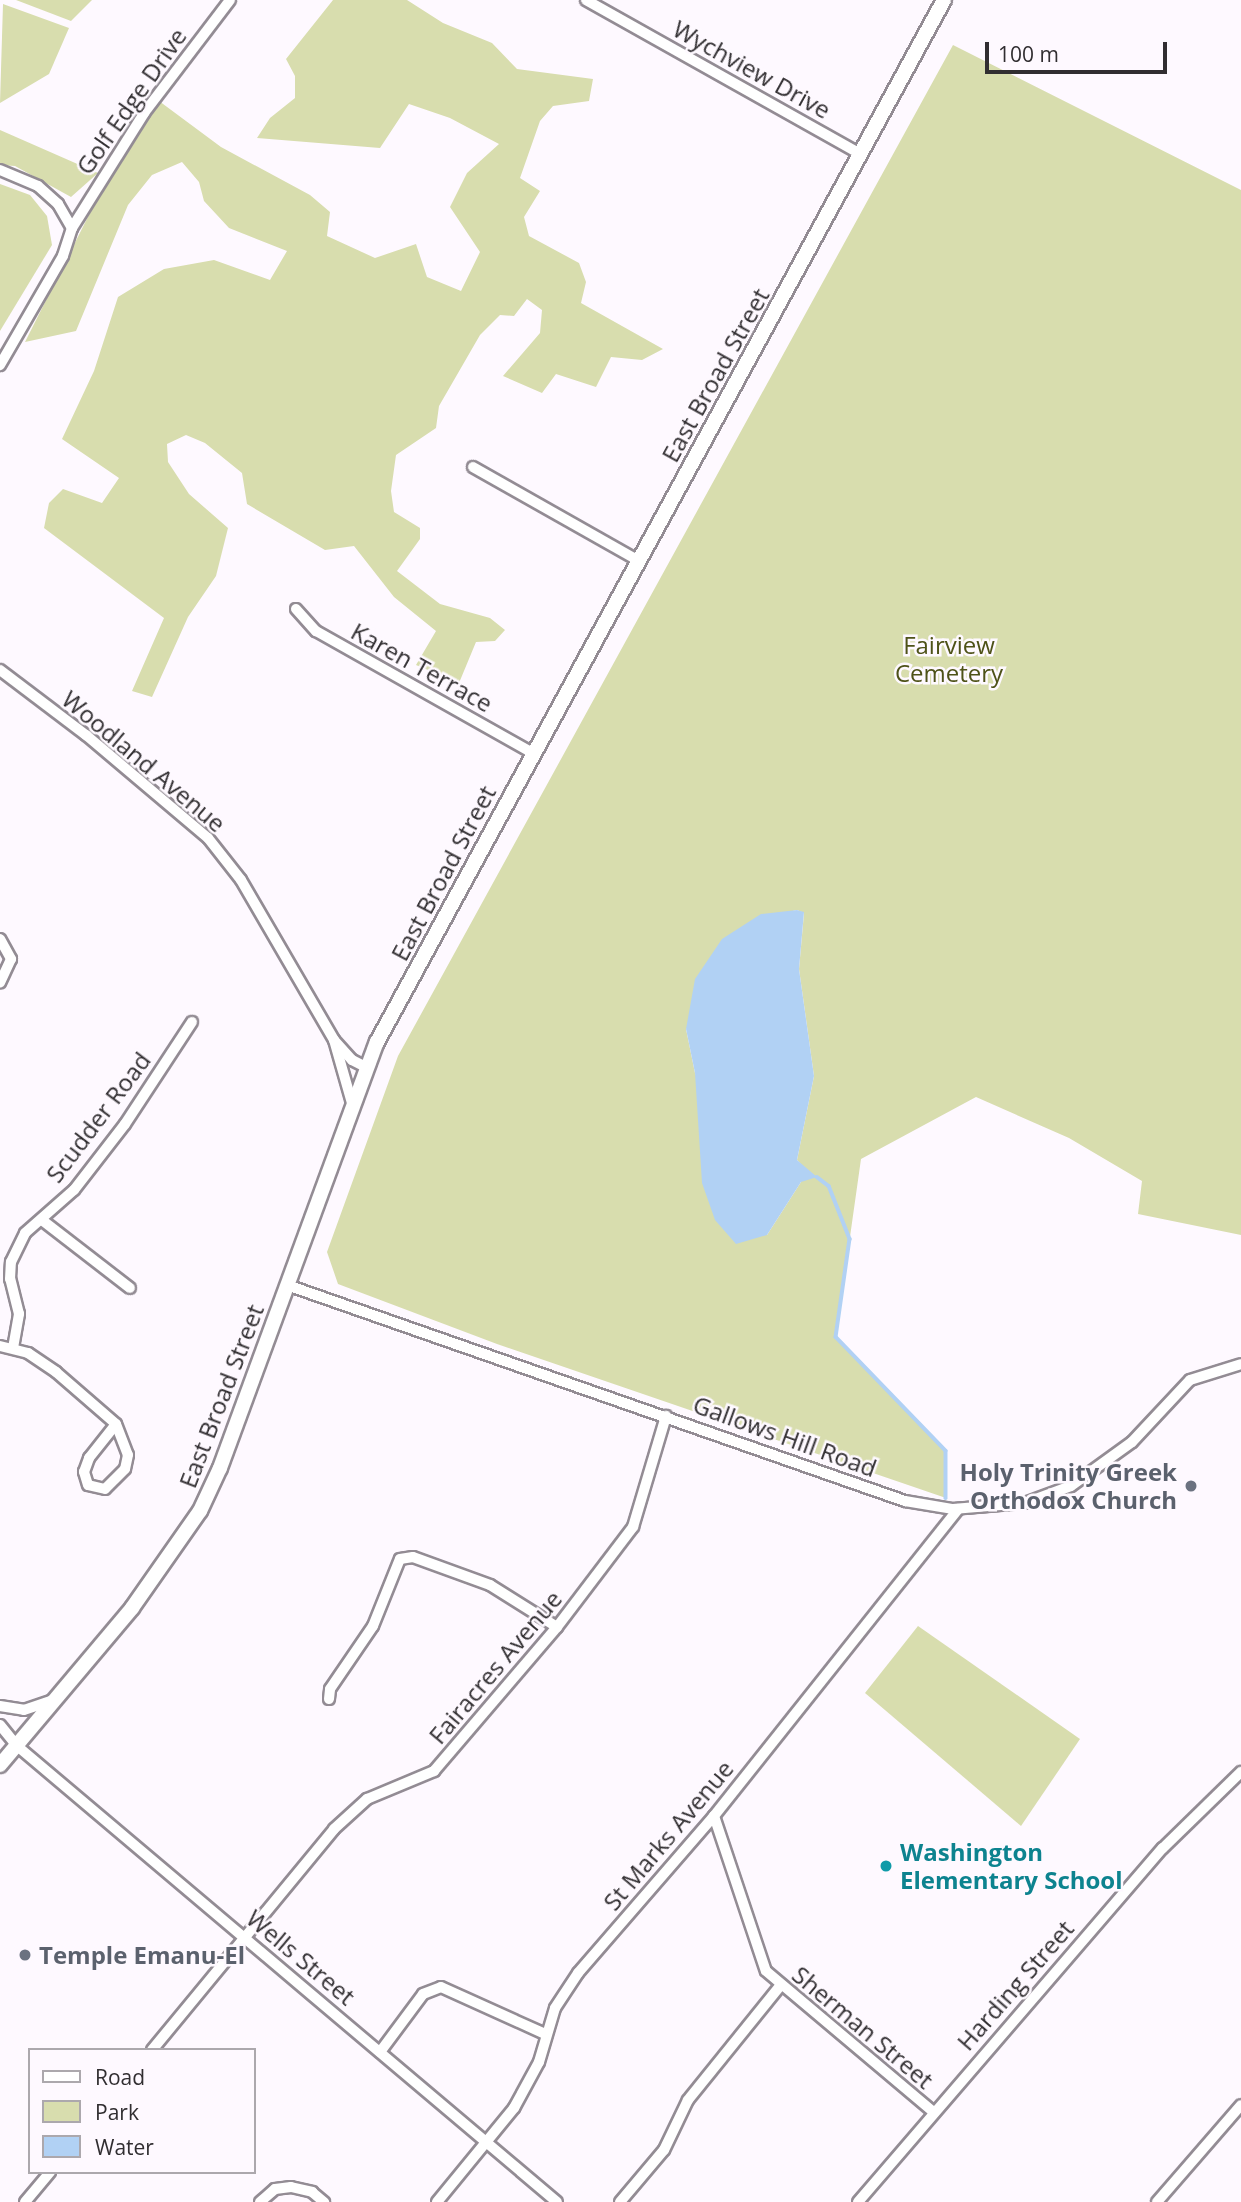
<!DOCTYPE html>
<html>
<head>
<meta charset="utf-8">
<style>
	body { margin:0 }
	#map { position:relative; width:1241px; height:2202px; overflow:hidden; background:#fef9ff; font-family:"Open Sans",sans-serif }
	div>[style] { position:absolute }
	.green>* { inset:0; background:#d8ddae }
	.water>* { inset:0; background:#b1d1f4 }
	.stream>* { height:3.5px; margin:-1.75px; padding:0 1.75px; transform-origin:1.75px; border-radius:1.75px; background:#b1d1f4 }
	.roads { filter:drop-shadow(2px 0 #938c94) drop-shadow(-2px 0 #938c94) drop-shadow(0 2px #938c94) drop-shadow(0 -2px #938c94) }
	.street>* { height:10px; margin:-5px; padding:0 5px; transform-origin:5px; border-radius:5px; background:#fff }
	.secondary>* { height:14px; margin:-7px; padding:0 7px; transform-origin:7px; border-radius:7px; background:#fff }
	.dots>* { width:19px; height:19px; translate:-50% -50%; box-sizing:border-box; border:4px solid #fef9ff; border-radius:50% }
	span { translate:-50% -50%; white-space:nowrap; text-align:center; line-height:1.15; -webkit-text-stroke:5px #fef9ff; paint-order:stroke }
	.street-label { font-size:24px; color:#312e31 }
	.park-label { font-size:24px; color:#4e5218 }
	.worship-label { font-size:24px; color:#5b616d; font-weight:700 }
	.right { translate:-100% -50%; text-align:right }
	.left { translate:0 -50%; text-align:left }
	.culture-label { font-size:24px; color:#0d838f; font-weight:700 }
	.legend { position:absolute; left:28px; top:2048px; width:228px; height:126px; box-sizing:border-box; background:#fef9ff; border:2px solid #aca8ad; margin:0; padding:9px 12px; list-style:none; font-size:21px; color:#312e31 }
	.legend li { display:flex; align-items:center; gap:14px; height:35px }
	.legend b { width:35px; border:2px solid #aca8ad }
	.scale { position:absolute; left:985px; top:42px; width:182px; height:32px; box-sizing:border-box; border:4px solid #312e31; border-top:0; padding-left:9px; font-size:21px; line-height:24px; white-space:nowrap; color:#312e31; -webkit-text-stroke:5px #fef9ff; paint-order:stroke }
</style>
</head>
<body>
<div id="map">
	<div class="green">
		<i style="clip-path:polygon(16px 0,92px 0,71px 21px)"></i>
		<i style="clip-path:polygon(333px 0,407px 0,443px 23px,492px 43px,517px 69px,593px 79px,589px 101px,553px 106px,540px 121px,520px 178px,540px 191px,524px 217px,529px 236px,579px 263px,586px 282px,581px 303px,663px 349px,642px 360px,611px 357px,596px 387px,556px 374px,542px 393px,503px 376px,540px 333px,542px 310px,527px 299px,514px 316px,500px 315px,480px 335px,439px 406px,436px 428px,396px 455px,391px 491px,394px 512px,420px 528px,420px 539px,397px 571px,440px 604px,490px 618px,505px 630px,495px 641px,476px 642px,459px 683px,416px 665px,436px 631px,394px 597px,354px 546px,325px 550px,247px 504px,242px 473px,205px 443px,186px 435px,167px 444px,168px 462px,189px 494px,228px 528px,216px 576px,188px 617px,152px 697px,132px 691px,164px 618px,44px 528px,49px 503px,63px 489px,102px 503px,119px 478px,62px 439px,94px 371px,118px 297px,164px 269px,214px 260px,270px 280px,287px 251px,229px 228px,204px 201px,199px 182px,182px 162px,152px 175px,128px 205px,76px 331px,25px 342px,103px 187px,159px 101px,221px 147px,310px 195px,330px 212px,327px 236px,375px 258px,416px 244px,427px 277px,461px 291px,480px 252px,450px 207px,467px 173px,499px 144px,450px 118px,409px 104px,380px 148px,257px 138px,270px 118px,295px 98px,295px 76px,286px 59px)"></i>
		<i style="clip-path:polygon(3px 4px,69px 28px,49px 74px,0 103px)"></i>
		<i style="clip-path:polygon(evenodd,953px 45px,1241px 190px,1241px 1235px,1138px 1214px,1142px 1181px,1069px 1138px,976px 1097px,861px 1159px,836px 1336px,946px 1451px,946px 1498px,497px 1344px,338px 1284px,327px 1252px,398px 1056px,953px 45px,797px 910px,804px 913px,799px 969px,814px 1076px,797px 1160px,803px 1166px,801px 1182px,767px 1235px,695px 1073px,686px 1029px,788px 912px,797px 910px)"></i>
		<i style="clip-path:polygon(0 130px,98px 173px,71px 197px,15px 166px,0 165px)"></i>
		<i style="clip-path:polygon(0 184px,30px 195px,47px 216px,52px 245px,0 331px)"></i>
		<i style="clip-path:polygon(918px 1626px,1080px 1739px,1021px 1826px,865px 1693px)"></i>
	</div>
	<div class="water">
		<i style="clip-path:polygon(797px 910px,804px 912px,799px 969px,814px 1076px,797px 1160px,817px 1177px,801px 1182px,767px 1235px,736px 1244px,715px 1220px,702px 1183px,695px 1073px,686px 1029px,695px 979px,722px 939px,761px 914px)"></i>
	</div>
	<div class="stream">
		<i style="left:817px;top:1177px;width:15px;rotate:37deg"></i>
		<i style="left:829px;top:1186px;width:57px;rotate:68.4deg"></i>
		<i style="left:850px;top:1239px;width:99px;rotate:98.1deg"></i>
		<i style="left:836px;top:1337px;width:158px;rotate:46deg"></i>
		<i style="left:946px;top:1451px;width:47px;rotate:90deg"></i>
	</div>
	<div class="roads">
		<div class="street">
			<i style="left:586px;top:0;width:314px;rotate:29.3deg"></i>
			<i style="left:0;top:170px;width:41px;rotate:22.8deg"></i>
			<i style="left:38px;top:186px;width:27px;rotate:42deg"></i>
			<i style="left:58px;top:204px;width:28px;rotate:60deg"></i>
			<i style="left:72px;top:228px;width:29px;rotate:108deg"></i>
			<i style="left:63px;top:256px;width:126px;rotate:120deg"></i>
			<i style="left:72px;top:228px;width:136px;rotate:-57.9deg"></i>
			<i style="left:144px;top:113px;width:142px;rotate:-52.7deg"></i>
			<i style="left:473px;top:467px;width:191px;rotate:29.5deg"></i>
			<i style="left:296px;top:609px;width:30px;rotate:48deg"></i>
			<i style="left:316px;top:631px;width:250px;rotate:29.4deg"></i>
			<i style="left:0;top:670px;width:108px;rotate:37.1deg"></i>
			<i style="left:86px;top:735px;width:160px;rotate:40.2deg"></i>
			<i style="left:208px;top:838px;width:53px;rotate:51.8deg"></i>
			<i style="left:241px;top:880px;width:185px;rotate:59.8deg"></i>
			<i style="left:334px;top:1040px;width:27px;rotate:48deg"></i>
			<i style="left:352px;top:1060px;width:16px;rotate:27deg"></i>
			<i style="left:0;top:939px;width:23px;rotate:61deg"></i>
			<i style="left:11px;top:959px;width:26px;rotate:115deg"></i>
			<i style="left:334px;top:1040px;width:66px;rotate:74.1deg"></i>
			<i style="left:42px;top:1220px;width:111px;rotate:37.7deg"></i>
			<i style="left:287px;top:1285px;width:655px;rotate:19.27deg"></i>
			<i style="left:905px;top:1501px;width:49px;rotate:9.5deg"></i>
			<i style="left:953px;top:1509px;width:72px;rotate:-4.8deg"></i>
			<i style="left:1025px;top:1503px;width:49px;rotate:-20.3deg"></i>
			<i style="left:1071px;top:1486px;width:75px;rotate:-35.8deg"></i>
			<i style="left:1132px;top:1442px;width:85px;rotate:-46.9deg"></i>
			<i style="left:1190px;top:1380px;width:53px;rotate:-17.4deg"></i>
			<i style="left:0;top:1346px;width:29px;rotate:14deg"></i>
			<i style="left:28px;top:1353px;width:34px;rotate:34deg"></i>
			<i style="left:56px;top:1372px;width:79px;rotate:40.9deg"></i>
			<i style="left:116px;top:1424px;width:33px;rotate:69deg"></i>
			<i style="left:128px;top:1455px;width:14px;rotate:102deg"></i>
			<i style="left:125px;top:1469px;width:28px;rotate:135deg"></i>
			<i style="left:105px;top:1489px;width:17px;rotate:-167deg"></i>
			<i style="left:88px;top:1485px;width:14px;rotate:-107deg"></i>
			<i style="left:84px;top:1472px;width:15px;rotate:-70deg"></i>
			<i style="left:89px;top:1458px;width:43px;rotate:-51.5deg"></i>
			<i style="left:13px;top:1348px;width:35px;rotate:-80deg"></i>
			<i style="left:19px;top:1314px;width:36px;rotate:-104deg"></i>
			<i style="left:10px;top:1279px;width:17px;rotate:-87deg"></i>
			<i style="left:11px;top:1262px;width:32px;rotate:-64deg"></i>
			<i style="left:25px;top:1233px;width:65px;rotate:-41.3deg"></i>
			<i style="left:74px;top:1190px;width:83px;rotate:-52.3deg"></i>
			<i style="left:125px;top:1124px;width:122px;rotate:-56.7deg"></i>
			<i style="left:329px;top:1699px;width:10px;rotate:-84deg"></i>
			<i style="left:330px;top:1689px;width:76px;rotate:-55.7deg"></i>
			<i style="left:373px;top:1626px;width:72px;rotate:-68.1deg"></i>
			<i style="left:400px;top:1559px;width:13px;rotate:-9deg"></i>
			<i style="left:413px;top:1557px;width:82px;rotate:20deg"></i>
			<i style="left:490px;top:1585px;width:79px;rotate:32.1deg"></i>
			<i style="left:0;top:1706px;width:24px;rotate:9deg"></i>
			<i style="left:24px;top:1710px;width:31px;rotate:-19deg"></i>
			<i style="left:0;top:1725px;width:26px;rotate:51deg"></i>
			<i style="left:16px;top:1745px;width:708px;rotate:40.19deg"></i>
			<i style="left:714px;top:1816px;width:163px;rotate:71.5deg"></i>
			<i style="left:766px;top:1971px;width:217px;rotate:40.1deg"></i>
			<i style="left:152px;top:2050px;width:286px;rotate:-50.5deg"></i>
			<i style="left:334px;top:1829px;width:45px;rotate:-42.3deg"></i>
			<i style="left:367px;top:1799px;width:73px;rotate:-22.7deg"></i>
			<i style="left:434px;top:1771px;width:189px;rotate:-49.5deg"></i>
			<i style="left:557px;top:1627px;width:126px;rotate:-52.8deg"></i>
			<i style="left:633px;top:1527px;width:116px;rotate:-73.4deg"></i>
			<i style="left:380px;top:2052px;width:72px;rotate:-53.4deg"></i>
			<i style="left:423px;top:1994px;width:19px;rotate:-21deg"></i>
			<i style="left:441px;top:1987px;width:114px;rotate:24.3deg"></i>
			<i style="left:25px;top:2202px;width:39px;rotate:-50deg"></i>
			<i style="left:260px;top:2202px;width:20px;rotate:-41deg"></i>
			<i style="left:275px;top:2189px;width:16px;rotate:-7deg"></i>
			<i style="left:291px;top:2187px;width:22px;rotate:13deg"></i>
			<i style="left:312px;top:2192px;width:16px;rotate:40deg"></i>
			<i style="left:437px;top:2202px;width:122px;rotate:-50.7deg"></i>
			<i style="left:514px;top:2108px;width:52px;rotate:-61.5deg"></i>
			<i style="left:539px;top:2062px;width:56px;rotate:-73.5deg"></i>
			<i style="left:555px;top:2008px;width:42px;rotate:-56.7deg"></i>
			<i style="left:578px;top:1973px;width:208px;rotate:-49.1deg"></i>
			<i style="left:714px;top:1816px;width:392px;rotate:-51.5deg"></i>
			<i style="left:620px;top:2202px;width:68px;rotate:-49.8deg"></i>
			<i style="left:664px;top:2150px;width:55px;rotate:-64.4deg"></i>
			<i style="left:688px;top:2100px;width:146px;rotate:-51.1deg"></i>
			<i style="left:858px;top:2202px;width:467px;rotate:-49.3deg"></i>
			<i style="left:1163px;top:1848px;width:109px;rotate:-44.3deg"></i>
			<i style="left:1157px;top:2202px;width:128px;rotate:-49.1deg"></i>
		</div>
		<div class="secondary">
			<i style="left:0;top:1765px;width:205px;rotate:-49.9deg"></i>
			<i style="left:132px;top:1608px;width:118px;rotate:-55deg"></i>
			<i style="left:200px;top:1511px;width:47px;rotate:-65.1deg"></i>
			<i style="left:220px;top:1468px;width:454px;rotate:-69.8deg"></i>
			<i style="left:377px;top:1042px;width:1186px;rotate:-61.45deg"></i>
		</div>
	</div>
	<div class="dots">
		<i style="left:1191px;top:1486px;background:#6b7280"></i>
		<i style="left:886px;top:1866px;background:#0f9aa8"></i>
		<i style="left:25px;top:1955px;background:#6b7280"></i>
	</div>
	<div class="street-label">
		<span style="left:752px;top:69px;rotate:29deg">Wychview Drive</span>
		<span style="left:131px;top:101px;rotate:-55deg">Golf Edge Drive</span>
		<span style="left:715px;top:375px;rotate:-61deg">East Broad Street</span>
		<span style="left:422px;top:667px;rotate:29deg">Karen Terrace</span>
		<span style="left:144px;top:761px;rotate:40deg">Woodland Avenue</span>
		<span style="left:443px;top:873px;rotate:-62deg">East Broad Street</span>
		<span style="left:98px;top:1117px;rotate:-53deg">Scudder Road</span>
		<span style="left:221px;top:1396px;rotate:-69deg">East Broad Street</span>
		<span style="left:785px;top:1436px;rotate:20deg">Gallows Hill Road</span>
		<span style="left:495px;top:1667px;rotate:-50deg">Fairacres Avenue</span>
		<span style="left:668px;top:1835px;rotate:-50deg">St Marks Avenue</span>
		<span style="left:301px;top:1957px;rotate:40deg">Wells Street</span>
		<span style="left:1015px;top:1985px;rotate:-49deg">Harding Street</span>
		<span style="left:863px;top:2027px;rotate:40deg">Sherman Street</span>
	</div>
	<div class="park-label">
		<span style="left:949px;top:659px">Fairview<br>Cemetery</span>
	</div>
	<div class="worship-label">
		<span class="right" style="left:1177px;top:1486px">Holy Trinity Greek<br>Orthodox Church</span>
		<span class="left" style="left:39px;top:1955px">Temple Emanu-El</span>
	</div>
	<div class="culture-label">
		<span class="left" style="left:900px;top:1866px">Washington<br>Elementary School</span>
	</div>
	<ul class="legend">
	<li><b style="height:9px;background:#fff"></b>Road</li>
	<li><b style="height:19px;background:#d8ddae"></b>Park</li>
	<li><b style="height:19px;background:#b1d1f4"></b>Water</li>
	</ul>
	<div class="scale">100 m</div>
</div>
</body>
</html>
